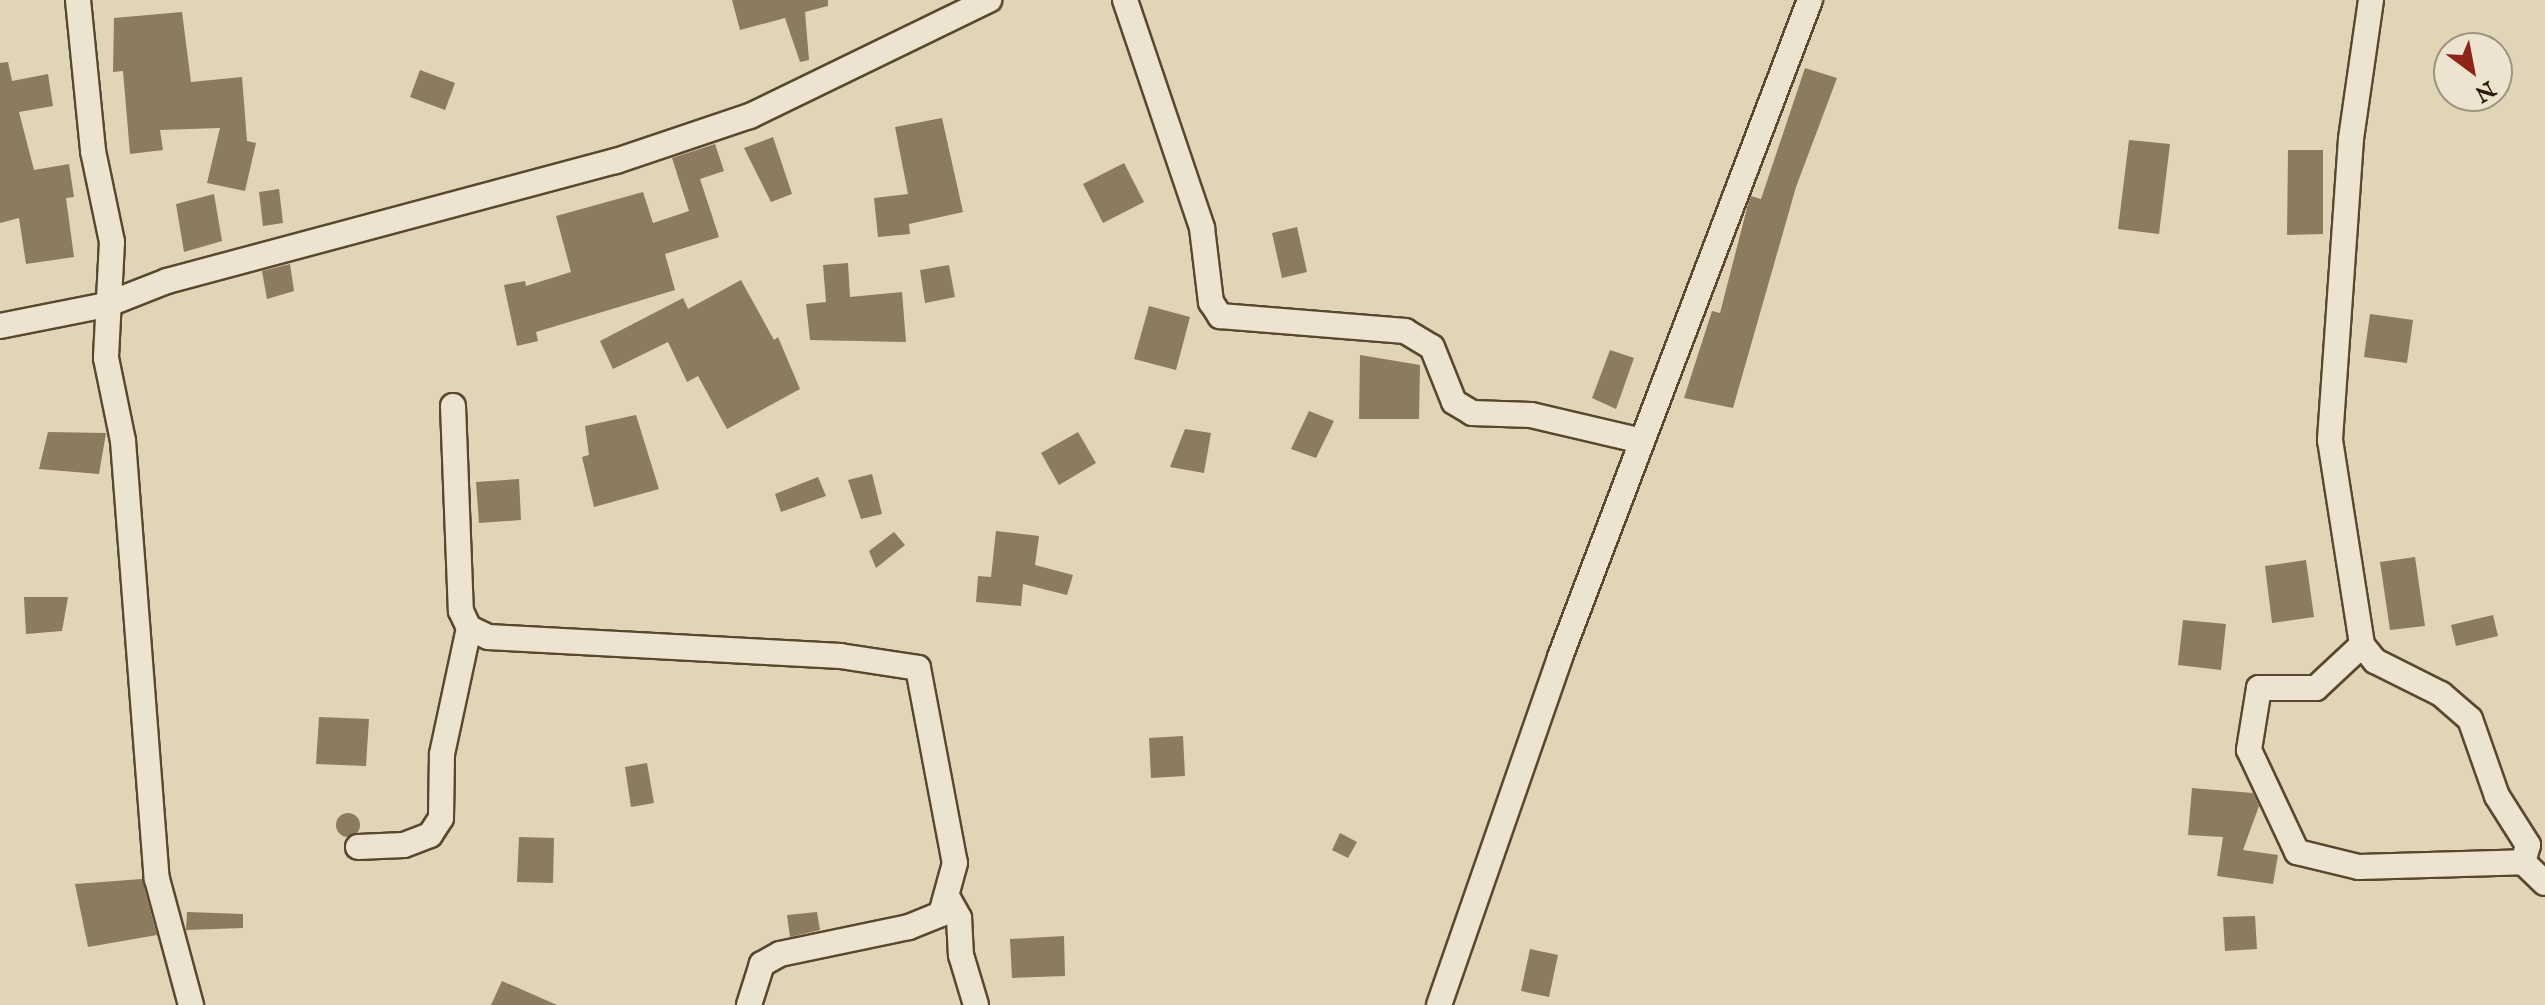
<!DOCTYPE html>
<html>
<head>
<meta charset="utf-8">
<style>
	body { margin:0 }
	#map { position:relative; width:2545px; height:1005px; overflow:hidden; background:#e1d5b7; font-family:"IM FELL English",serif }
	div>[style] { position:absolute }
	.building>* { inset:0; background:#8b7b5f }
	.round { border-radius:50% }
	.roads { filter:drop-shadow(2px 0 #5a482e) drop-shadow(-2px 0 #5a482e) drop-shadow(0 2px #5a482e) drop-shadow(0 -2px #5a482e) }
	.minor>* { height:24px; margin:-12px; padding:0 12px; transform-origin:12px; border-radius:12px; background:#ece4d0 }
	span { translate:-50% -50%; white-space:nowrap; text-align:center; line-height:1.15; -webkit-text-stroke:7px #ece4d0; paint-order:stroke }
	.north { position:absolute; left:2433px; top:32px; width:80px; height:80px; box-sizing:border-box; background:#ece4d0; border:2px solid #a0937d; border-radius:50%; rotate:148deg; font-size:22px; font-weight:700; line-height:32px; text-align:center; color:#2d1900 }
	.north::after { content:''; display:block; margin:auto; width:28px; height:36px; background:#8f2418; clip-path:polygon(50% 0,100% 100%,50% 72%,0 100%) }
</style>
</head>
<body>
<div id="map">
	<div class="building">
		<i style="clip-path:polygon(732px 0,828px 0,828px 6px,805px 12px,809px 60px,800px 62px,785px 18px,740px 30px)"></i>
		<i style="clip-path:polygon(182px 12px,191px 82px,242px 77px,247px 141px,256px 143px,245px 191px,207px 183px,220px 128px,160px 130px,163px 150px,130px 154px,123px 71px,113px 72px,114px 18px)"></i>
		<i style="clip-path:polygon(8px 62px,12px 81px,48px 74px,53px 106px,19px 112px,34px 170px,69px 164px,74px 197px,66px 198px,74px 257px,26px 264px,19px 218px,0 223px,0 63px)"></i>
		<i style="clip-path:polygon(1805px 68px,1837px 78px,1796px 187px,1733px 408px,1684px 398px,1712px 311px,1720px 313px,1747px 208px,1751px 196px,1761px 199px)"></i>
		<i style="clip-path:polygon(420px 70px,455px 83px,445px 110px,410px 97px)"></i>
		<i style="clip-path:polygon(942px 118px,963px 212px,909px 224px,910px 234px,878px 237px,874px 198px,908px 194px,895px 127px)"></i>
		<i style="clip-path:polygon(773px 137px,792px 194px,771px 202px,744px 148px)"></i>
		<i style="clip-path:polygon(2129px 140px,2170px 144px,2159px 234px,2118px 229px)"></i>
		<i style="clip-path:polygon(715px 144px,724px 171px,700px 179px,719px 237px,665px 254px,675px 290px,536px 332px,538px 341px,517px 346px,504px 285px,525px 281px,526px 286px,571px 272px,556px 216px,643px 192px,653px 223px,689px 211px,672px 158px)"></i>
		<i style="clip-path:polygon(2288px 150px,2323px 150px,2323px 234px,2287px 235px)"></i>
		<i style="clip-path:polygon(1124px 163px,1144px 202px,1103px 223px,1083px 184px)"></i>
		<i style="clip-path:polygon(279px 189px,283px 223px,263px 226px,259px 192px)"></i>
		<i style="clip-path:polygon(214px 194px,222px 241px,184px 252px,176px 204px)"></i>
		<i style="clip-path:polygon(1297px 227px,1307px 272px,1282px 278px,1272px 233px)"></i>
		<i style="clip-path:polygon(848px 263px,850px 297px,902px 292px,906px 342px,810px 340px,806px 304px,826px 302px,823px 265px)"></i>
		<i style="clip-path:polygon(290px 264px,294px 291px,267px 299px,262px 271px)"></i>
		<i style="clip-path:polygon(949px 265px,955px 297px,925px 303px,920px 270px)"></i>
		<i style="clip-path:polygon(741px 280px,774px 340px,778px 337px,800px 389px,727px 429px,698px 376px,687px 382px,668px 342px,613px 369px,600px 341px,683px 298px,688px 309px)"></i>
		<i style="clip-path:polygon(1149px 306px,1190px 317px,1176px 370px,1134px 359px)"></i>
		<i style="clip-path:polygon(2370px 314px,2413px 320px,2407px 363px,2364px 357px)"></i>
		<i style="clip-path:polygon(1610px 350px,1634px 358px,1616px 409px,1592px 398px)"></i>
		<i style="clip-path:polygon(1360px 355px,1420px 365px,1419px 419px,1359px 419px)"></i>
		<i style="clip-path:polygon(1309px 411px,1334px 421px,1316px 458px,1291px 449px)"></i>
		<i style="clip-path:polygon(636px 415px,659px 489px,594px 507px,582px 457px,589px 455px,585px 426px)"></i>
		<i style="clip-path:polygon(1185px 429px,1211px 433px,1204px 473px,1170px 467px)"></i>
		<i style="clip-path:polygon(48px 432px,106px 433px,99px 474px,39px 469px)"></i>
		<i style="clip-path:polygon(1078px 432px,1096px 463px,1059px 485px,1041px 453px)"></i>
		<i style="clip-path:polygon(872px 474px,882px 514px,861px 519px,848px 480px)"></i>
		<i style="clip-path:polygon(818px 477px,826px 496px,781px 512px,775px 494px)"></i>
		<i style="clip-path:polygon(519px 479px,521px 520px,479px 523px,476px 482px)"></i>
		<i style="clip-path:polygon(996px 531px,1039px 536px,1035px 565px,1073px 575px,1067px 595px,1023px 584px,1021px 606px,976px 602px,978px 576px,991px 577px)"></i>
		<i style="clip-path:polygon(894px 532px,905px 545px,876px 568px,869px 551px)"></i>
		<i style="clip-path:polygon(2415px 557px,2425px 626px,2390px 630px,2380px 562px)"></i>
		<i style="clip-path:polygon(2306px 560px,2314px 617px,2272px 623px,2265px 566px)"></i>
		<i style="clip-path:polygon(24px 597px,68px 597px,62px 631px,26px 634px)"></i>
		<i style="clip-path:polygon(2493px 615px,2498px 636px,2456px 646px,2451px 625px)"></i>
		<i style="clip-path:polygon(2183px 620px,2226px 624px,2221px 670px,2178px 665px)"></i>
		<i style="clip-path:polygon(319px 717px,369px 719px,366px 766px,316px 764px)"></i>
		<i style="clip-path:polygon(1183px 736px,1185px 776px,1151px 778px,1149px 738px)"></i>
		<i style="clip-path:polygon(647px 763px,654px 803px,631px 807px,625px 767px)"></i>
		<i style="clip-path:polygon(2192px 788px,2253px 793px,2259px 806px,2243px 850px,2278px 855px,2273px 884px,2217px 876px,2223px 837px,2188px 835px)"></i>
		<i class="round" style="left:336px;top:813px;width:24px;height:24px"></i>
		<i style="clip-path:polygon(1340px 833px,1357px 842px,1348px 858px,1332px 850px)"></i>
		<i style="clip-path:polygon(519px 837px,554px 838px,553px 883px,517px 882px)"></i>
		<i style="clip-path:polygon(142px 879px,157px 935px,88px 947px,75px 884px)"></i>
		<i style="clip-path:polygon(187px 912px,243px 914px,243px 928px,186px 930px)"></i>
		<i style="clip-path:polygon(817px 912px,820px 930px,790px 937px,787px 915px)"></i>
		<i style="clip-path:polygon(2255px 916px,2257px 949px,2225px 951px,2223px 917px)"></i>
		<i style="clip-path:polygon(1064px 936px,1065px 976px,1012px 978px,1010px 939px)"></i>
		<i style="clip-path:polygon(1530px 949px,1558px 955px,1549px 997px,1521px 991px)"></i>
		<i style="clip-path:polygon(502px 981px,557px 1005px,491px 1005px)"></i>
	</div>
	<div class="roads">
		<div class="minor">
			<i style="left:78px;top:0;width:152px;rotate:84.3deg"></i>
			<i style="left:93px;top:151px;width:93px;rotate:78.2deg"></i>
			<i style="left:112px;top:242px;width:116px;rotate:93deg"></i>
			<i style="left:106px;top:358px;width:85px;rotate:78.4deg"></i>
			<i style="left:123px;top:441px;width:439px;rotate:85.6deg"></i>
			<i style="left:157px;top:879px;width:131px;rotate:74.9deg"></i>
			<i style="left:1125px;top:0;width:241px;rotate:71.3deg"></i>
			<i style="left:1202px;top:228px;width:75px;rotate:83.1deg"></i>
			<i style="left:1211px;top:302px;width:17px;rotate:57deg"></i>
			<i style="left:1220px;top:316px;width:186px;rotate:4.6deg"></i>
			<i style="left:1405px;top:331px;width:31px;rotate:31deg"></i>
			<i style="left:1432px;top:347px;width:59px;rotate:68.2deg"></i>
			<i style="left:1454px;top:402px;width:21px;rotate:31deg"></i>
			<i style="left:1472px;top:413px;width:59px;rotate:1.9deg"></i>
			<i style="left:1531px;top:415px;width:114px;rotate:13.2deg"></i>
			<i style="left:2371px;top:0;width:140px;rotate:98.2deg"></i>
			<i style="left:2351px;top:139px;width:302px;rotate:94deg"></i>
			<i style="left:2330px;top:440px;width:207px;rotate:81.1deg"></i>
			<i style="left:2362px;top:645px;width:63px;rotate:136.9deg"></i>
			<i style="left:2316px;top:688px;width:57px;rotate:180deg"></i>
			<i style="left:2259px;top:688px;width:63px;rotate:99.2deg"></i>
			<i style="left:2249px;top:750px;width:113px;rotate:64.8deg"></i>
			<i style="left:2297px;top:852px;width:64px;rotate:13.6deg"></i>
			<i style="left:2359px;top:867px;width:164px;rotate:-1.7deg"></i>
			<i style="left:2523px;top:862px;width:30px;rotate:44deg"></i>
			<i style="left:0;top:326px;width:108px;rotate:-11.2deg"></i>
			<i style="left:106px;top:305px;width:66px;rotate:-21.5deg"></i>
			<i style="left:167px;top:281px;width:465px;rotate:-15deg"></i>
			<i style="left:616px;top:161px;width:141px;rotate:-18.6deg"></i>
			<i style="left:750px;top:116px;width:266px;rotate:-25.9deg"></i>
			<i style="left:453px;top:406px;width:205px;rotate:87.8deg"></i>
			<i style="left:461px;top:611px;width:19px;rotate:65deg"></i>
			<i style="left:469px;top:628px;width:21px;rotate:25deg"></i>
			<i style="left:488px;top:637px;width:353px;rotate:3.1deg"></i>
			<i style="left:840px;top:656px;width:79px;rotate:8.7deg"></i>
			<i style="left:918px;top:668px;width:198px;rotate:79.3deg"></i>
			<i style="left:955px;top:863px;width:53px;rotate:105.4deg"></i>
			<i style="left:941px;top:914px;width:35px;rotate:158deg"></i>
			<i style="left:909px;top:927px;width:132px;rotate:168.2deg"></i>
			<i style="left:780px;top:954px;width:21px;rotate:151deg"></i>
			<i style="left:762px;top:964px;width:43px;rotate:107.6deg"></i>
			<i style="left:2362px;top:645px;width:21px;rotate:51deg"></i>
			<i style="left:2375px;top:661px;width:74px;rotate:26.6deg"></i>
			<i style="left:2441px;top:694px;width:38px;rotate:41deg"></i>
			<i style="left:2470px;top:719px;width:82px;rotate:70.7deg"></i>
			<i style="left:2497px;top:796px;width:58px;rotate:57.7deg"></i>
			<i style="left:2528px;top:845px;width:18px;rotate:106deg"></i>
			<i style="left:358px;top:847px;width:46px;rotate:-2.5deg"></i>
			<i style="left:404px;top:845px;width:28px;rotate:-21deg"></i>
			<i style="left:430px;top:835px;width:20px;rotate:-57deg"></i>
			<i style="left:441px;top:818px;width:64px;rotate:-89.1deg"></i>
			<i style="left:442px;top:754px;width:129px;rotate:-77.9deg"></i>
			<i style="left:948px;top:898px;width:23px;rotate:61deg"></i>
			<i style="left:959px;top:918px;width:37px;rotate:87deg"></i>
			<i style="left:961px;top:955px;width:52px;rotate:73.3deg"></i>
			<i style="left:1439px;top:1005px;width:368px;rotate:-70.8deg"></i>
			<i style="left:1560px;top:657px;width:703px;rotate:-69.17deg"></i>
		</div>
	</div>
	<div class="north">N</div>
</div>
</body>
</html>
